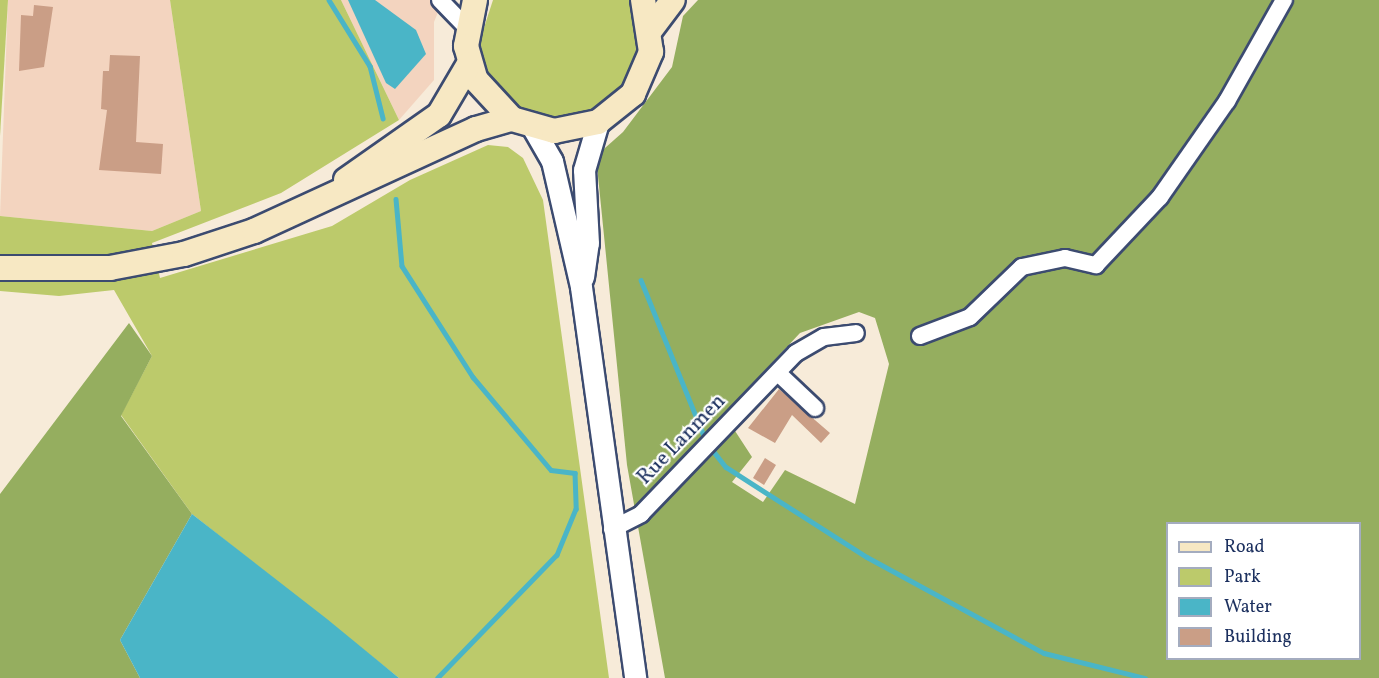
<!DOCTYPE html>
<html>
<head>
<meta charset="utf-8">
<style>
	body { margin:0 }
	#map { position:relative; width:1379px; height:678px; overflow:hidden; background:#f7ebd9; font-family:Vollkorn,serif }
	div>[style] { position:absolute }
	.built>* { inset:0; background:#f3d4bf }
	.green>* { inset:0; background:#bcca6b }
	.forest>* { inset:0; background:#95ae5f }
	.water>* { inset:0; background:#4ab5c7 }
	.stream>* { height:4.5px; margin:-2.25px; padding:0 2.25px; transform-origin:2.25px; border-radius:2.25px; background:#4ab5c7 }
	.building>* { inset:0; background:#ca9e86 }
	.roads { filter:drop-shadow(2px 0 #3c4b70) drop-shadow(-2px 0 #3c4b70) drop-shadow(0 2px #3c4b70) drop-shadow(0 -2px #3c4b70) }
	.minor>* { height:16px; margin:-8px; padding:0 8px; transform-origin:8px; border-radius:8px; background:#fff }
	.tertiary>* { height:21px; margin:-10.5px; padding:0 10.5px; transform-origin:10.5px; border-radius:10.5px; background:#fff }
	.secondary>* { height:24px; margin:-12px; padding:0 12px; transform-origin:12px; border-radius:12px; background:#f7e8c3 }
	span { translate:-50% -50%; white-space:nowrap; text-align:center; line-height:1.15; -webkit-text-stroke:4.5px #fff; paint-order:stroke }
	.street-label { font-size:21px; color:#1b2f5e }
	.legend { position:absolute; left:1166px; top:522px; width:195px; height:138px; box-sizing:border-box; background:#fff; border:2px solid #a4acbf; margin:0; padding:8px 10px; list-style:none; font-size:18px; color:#1b2f5e }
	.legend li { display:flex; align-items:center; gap:12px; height:30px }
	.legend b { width:30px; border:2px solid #a4acbf }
</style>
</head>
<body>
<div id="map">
	<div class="built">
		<i style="clip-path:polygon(8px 0,170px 0,201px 211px,152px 231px,0 216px)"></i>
		<i style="clip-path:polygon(341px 0,443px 0,434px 22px,434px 80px,399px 120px)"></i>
	</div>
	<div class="green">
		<i style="clip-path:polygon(0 0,8px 0,0 136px)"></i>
		<i style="clip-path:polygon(170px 0,341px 0,399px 120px,281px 193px,152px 243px,160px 278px,332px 226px,410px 180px,488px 145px,508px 147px,523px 158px,543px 200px,609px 678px,399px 678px,192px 514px,121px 415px,152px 356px,114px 290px,59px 296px,0 291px,0 216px,152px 231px,201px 211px)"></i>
		<i style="clip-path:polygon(493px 0,633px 0,644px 56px,618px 103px,568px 124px,516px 110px,496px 91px,484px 67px,480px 40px)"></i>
	</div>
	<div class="forest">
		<i style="clip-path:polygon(evenodd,698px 0,1379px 0,1379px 678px,665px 678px,627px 465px,596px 156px,623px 132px,672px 67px,683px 16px,698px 0,859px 312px,875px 318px,889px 364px,855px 504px,785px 470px,763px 502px,732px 482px,752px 457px,724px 414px,800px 333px,859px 312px,698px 0,1168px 524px,1360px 524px,1360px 658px,1168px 658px,1168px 524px)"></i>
		<i style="clip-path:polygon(129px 323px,152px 356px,121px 416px,192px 514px,120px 640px,140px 678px,0 678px,0 494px)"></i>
	</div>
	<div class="water">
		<i style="clip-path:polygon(348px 0,375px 0,416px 30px,426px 54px,395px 89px,386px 83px)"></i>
		<i style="clip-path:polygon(192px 514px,327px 619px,399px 678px,140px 678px,120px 640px)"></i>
	</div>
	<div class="stream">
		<i style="left:329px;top:0;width:78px;rotate:58.2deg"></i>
		<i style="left:370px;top:66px;width:54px;rotate:76deg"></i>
		<i style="left:396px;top:199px;width:67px;rotate:84.9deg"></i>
		<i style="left:402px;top:266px;width:132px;rotate:57.4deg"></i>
		<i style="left:473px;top:377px;width:121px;rotate:50deg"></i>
		<i style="left:551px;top:470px;width:24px;rotate:7deg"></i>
		<i style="left:575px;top:473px;width:36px;rotate:88deg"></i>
		<i style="left:576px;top:509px;width:50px;rotate:112.4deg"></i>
		<i style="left:557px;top:555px;width:171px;rotate:134.1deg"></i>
		<i style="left:641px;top:280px;width:174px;rotate:68deg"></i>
		<i style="left:711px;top:448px;width:24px;rotate:52deg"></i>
		<i style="left:726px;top:467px;width:167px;rotate:32.6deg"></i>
		<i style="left:867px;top:557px;width:201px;rotate:28.5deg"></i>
		<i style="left:1044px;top:653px;width:104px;rotate:13.9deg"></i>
	</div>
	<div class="building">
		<i style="clip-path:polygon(34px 5px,53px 7px,44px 67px,19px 71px,21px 15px,33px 16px)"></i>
		<i style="clip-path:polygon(110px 55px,140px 56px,136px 142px,163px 144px,161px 174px,99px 170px,107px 110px,101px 109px,103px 71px,109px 71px)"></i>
		<i style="clip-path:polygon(779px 389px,830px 433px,821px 443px,792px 415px,775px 443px,748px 428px)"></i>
		<i style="clip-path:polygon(765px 458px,776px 465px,764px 485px,753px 478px)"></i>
	</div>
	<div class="roads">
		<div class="minor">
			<i style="left:440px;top:0;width:39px;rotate:46deg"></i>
			<i style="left:920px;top:336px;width:53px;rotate:-20.8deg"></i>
			<i style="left:970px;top:317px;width:72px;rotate:-43.9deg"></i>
			<i style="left:1022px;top:267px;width:44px;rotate:-11.8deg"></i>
			<i style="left:1065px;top:258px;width:32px;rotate:13deg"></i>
			<i style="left:1096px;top:265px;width:93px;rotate:-46.7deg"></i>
			<i style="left:1160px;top:197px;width:117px;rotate:-55.1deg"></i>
			<i style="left:1227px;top:101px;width:116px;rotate:-60.6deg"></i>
			<i style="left:778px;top:373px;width:51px;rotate:43.4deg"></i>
			<i style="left:612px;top:529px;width:33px;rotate:-27deg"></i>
			<i style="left:641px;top:514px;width:223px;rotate:-46.1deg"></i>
			<i style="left:796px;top:353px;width:32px;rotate:-30deg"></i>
			<i style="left:824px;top:337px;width:32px;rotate:-7deg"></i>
		</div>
		<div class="tertiary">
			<i style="left:533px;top:128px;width:38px;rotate:60deg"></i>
			<i style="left:552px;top:161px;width:129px;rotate:77deg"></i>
			<i style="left:581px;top:287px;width:395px;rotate:82.1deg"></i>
			<i style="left:583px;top:277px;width:34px;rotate:-82deg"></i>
			<i style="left:588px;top:243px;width:73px;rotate:-93.1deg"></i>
			<i style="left:584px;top:170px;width:50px;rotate:-73.7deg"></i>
		</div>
		<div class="secondary">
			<i style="left:475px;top:0;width:47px;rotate:101.1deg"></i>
			<i style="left:466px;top:46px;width:35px;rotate:74deg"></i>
			<i style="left:476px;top:80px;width:53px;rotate:47.3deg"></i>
			<i style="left:512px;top:119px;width:44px;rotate:15.9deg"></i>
			<i style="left:554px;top:131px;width:45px;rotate:-11.6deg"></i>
			<i style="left:598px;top:122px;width:45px;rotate:-38.7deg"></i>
			<i style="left:633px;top:94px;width:46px;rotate:-66.8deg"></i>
			<i style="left:651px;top:52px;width:53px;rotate:-98.7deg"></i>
			<i style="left:651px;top:29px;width:36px;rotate:-53deg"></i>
			<i style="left:346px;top:180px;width:113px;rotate:-35deg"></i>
			<i style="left:439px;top:115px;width:59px;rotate:-59.5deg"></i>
			<i style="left:0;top:268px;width:110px"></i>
			<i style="left:110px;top:268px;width:75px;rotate:-10.7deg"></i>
			<i style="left:184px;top:254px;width:74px;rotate:-18.2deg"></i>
			<i style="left:254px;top:231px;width:244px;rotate:-24.7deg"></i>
			<i style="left:476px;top:129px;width:37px;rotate:-16deg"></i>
		</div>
	</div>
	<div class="street-label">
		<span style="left:682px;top:440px;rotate:-46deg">Rue Lanmen</span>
	</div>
	<ul class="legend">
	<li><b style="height:8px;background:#f7e8c3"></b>Road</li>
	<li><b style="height:16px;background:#bcca6b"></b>Park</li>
	<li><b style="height:16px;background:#4ab5c7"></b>Water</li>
	<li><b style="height:16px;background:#ca9e86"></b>Building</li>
	</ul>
</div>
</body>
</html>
